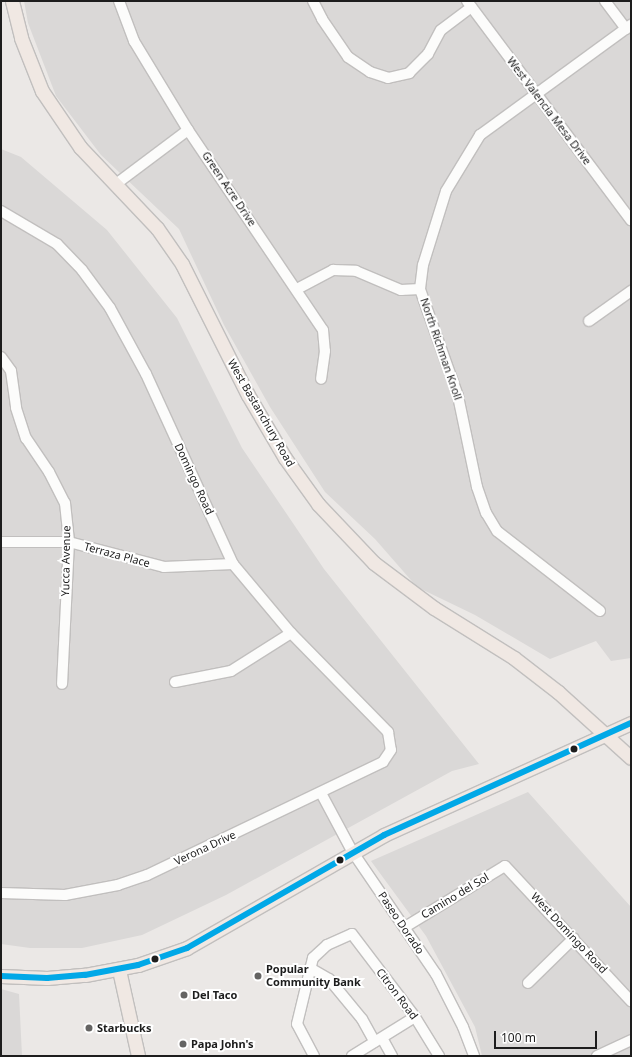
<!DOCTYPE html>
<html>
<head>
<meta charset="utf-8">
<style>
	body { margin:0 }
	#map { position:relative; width:632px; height:1057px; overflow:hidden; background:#ebe8e6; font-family:"Noto Sans",sans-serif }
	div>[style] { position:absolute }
	.residential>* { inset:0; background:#dad8d7 }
	.roads { filter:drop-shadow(1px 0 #c1bfbe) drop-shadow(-1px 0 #c1bfbe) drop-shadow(0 1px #c1bfbe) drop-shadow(0 -1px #c1bfbe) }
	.minor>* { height:10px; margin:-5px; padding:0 5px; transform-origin:5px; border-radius:5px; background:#fcfcfb }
	.major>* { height:13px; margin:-6.5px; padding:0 6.5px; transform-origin:6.5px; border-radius:6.5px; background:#f0e8e3 }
	.bus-1>* { height:6px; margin:-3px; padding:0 3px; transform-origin:3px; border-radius:3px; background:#01a8e7 }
	.dots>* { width:11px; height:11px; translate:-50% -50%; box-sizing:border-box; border:2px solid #fff; border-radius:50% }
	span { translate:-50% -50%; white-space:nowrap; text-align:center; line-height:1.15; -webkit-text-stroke:4px #fff; paint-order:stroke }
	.street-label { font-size:11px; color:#1d1d1d }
	.poi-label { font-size:11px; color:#1d1d1d; font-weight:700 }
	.left { translate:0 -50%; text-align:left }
	.frame { position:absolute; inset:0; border:2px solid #1d1d1d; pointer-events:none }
	.scale { position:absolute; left:494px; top:1031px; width:103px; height:18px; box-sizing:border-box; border:2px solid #1d1d1d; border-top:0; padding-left:5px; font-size:12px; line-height:14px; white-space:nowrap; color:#1d1d1d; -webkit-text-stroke:3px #fff; paint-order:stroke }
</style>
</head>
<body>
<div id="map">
	<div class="residential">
		<i style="clip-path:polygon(24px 1px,631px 1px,631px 658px,611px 661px,596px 641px,550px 659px,475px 615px,417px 587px,375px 539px,325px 492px,270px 407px,224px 325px,179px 229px,101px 155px,56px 96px,28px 23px)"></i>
		<i style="clip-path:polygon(1px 149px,21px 157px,107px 230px,177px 318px,242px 448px,324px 569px,479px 764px,452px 771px,226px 895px,142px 935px,82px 948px,30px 948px,1px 944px)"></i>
		<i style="clip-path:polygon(528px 792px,631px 907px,631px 1056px,482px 1056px,475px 1027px,426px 936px,371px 861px)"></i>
		<i style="clip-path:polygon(1px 989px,19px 994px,22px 1056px,1px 1056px)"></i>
	</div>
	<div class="roads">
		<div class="minor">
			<i style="left:119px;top:1px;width:43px;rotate:69.4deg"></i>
			<i style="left:134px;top:41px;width:104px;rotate:58.8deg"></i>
			<i style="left:188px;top:130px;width:241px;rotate:56deg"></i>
			<i style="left:323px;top:330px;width:21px;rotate:85deg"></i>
			<i style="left:325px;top:351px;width:28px;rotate:98deg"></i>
			<i style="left:313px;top:1px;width:20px;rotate:63deg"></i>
			<i style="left:322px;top:19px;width:46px;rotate:55.6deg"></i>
			<i style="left:348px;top:57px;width:27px;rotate:34deg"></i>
			<i style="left:370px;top:72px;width:19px;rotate:18deg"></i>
			<i style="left:388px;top:78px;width:22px;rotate:-13deg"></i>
			<i style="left:409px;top:73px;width:27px;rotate:-45deg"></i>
			<i style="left:428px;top:54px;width:27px;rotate:-62deg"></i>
			<i style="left:441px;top:30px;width:38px;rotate:-37deg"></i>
			<i style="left:467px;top:1px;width:274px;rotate:53.2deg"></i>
			<i style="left:605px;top:1px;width:35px;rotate:53deg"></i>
			<i style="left:116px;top:184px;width:90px;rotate:-36.9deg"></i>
			<i style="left:1px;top:211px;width:65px;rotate:30.5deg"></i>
			<i style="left:57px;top:244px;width:36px;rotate:46deg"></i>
			<i style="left:82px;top:270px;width:47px;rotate:53.6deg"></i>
			<i style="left:110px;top:308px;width:75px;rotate:61.4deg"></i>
			<i style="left:146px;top:374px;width:209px;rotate:65.4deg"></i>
			<i style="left:233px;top:564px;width:90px;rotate:50deg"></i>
			<i style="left:291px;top:633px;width:139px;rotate:45.6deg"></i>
			<i style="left:388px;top:732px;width:18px;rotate:81deg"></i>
			<i style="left:391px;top:750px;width:14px;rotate:124deg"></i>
			<i style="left:383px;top:762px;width:262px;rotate:154.4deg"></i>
			<i style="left:147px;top:875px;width:31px;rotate:161deg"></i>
			<i style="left:118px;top:885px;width:54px;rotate:169.3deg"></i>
			<i style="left:65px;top:895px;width:64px;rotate:-178.2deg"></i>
			<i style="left:297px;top:289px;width:41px;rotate:-27.8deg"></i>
			<i style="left:333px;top:270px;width:23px;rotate:2deg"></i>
			<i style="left:356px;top:271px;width:49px;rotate:22.9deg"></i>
			<i style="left:401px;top:290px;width:19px;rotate:-3deg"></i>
			<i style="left:589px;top:321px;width:52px;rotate:-35.5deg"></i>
			<i style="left:1px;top:357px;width:17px;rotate:54deg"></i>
			<i style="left:11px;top:371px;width:37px;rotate:82deg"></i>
			<i style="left:16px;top:408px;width:32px;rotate:72deg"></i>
			<i style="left:26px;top:438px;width:41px;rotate:55.9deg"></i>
			<i style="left:49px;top:472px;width:35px;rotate:63deg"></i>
			<i style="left:65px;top:503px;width:39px;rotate:84deg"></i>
			<i style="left:69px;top:542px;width:142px;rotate:92.8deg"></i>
			<i style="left:1px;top:542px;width:68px"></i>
			<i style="left:69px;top:542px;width:98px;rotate:14.7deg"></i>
			<i style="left:164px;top:567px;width:69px;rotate:-2.5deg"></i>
			<i style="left:600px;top:611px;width:130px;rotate:-142.2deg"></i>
			<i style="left:497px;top:531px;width:21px;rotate:-121deg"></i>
			<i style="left:486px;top:513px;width:28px;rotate:-109deg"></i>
			<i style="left:477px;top:487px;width:93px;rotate:-101.8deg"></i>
			<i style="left:458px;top:396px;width:114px;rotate:-109.6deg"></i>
			<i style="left:420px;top:289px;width:24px;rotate:-83deg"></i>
			<i style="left:423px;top:265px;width:77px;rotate:-72.7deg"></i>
			<i style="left:446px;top:191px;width:66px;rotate:-58.7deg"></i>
			<i style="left:480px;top:135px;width:187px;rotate:-36.1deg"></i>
			<i style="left:175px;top:682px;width:57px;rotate:-11.1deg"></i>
			<i style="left:231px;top:671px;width:71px;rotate:-32.3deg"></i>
			<i style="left:321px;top:793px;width:66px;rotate:61.9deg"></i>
			<i style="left:352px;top:851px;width:149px;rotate:55.7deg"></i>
			<i style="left:436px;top:974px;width:59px;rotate:63deg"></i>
			<i style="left:463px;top:1027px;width:31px;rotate:69deg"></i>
			<i style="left:405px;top:927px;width:117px;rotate:-31.4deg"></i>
			<i style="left:505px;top:866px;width:185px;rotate:47deg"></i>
			<i style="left:310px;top:968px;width:22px;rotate:30deg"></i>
			<i style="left:329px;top:979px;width:52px;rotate:50.5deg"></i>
			<i style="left:362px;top:1019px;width:26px;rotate:61deg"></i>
			<i style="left:528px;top:983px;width:64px;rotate:-44.4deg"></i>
			<i style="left:382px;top:1038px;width:21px;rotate:61deg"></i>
			<i style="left:314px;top:1056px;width:36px;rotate:-118deg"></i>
			<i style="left:297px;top:1024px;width:68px;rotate:-76.4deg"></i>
			<i style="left:313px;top:958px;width:19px;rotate:-43deg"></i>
			<i style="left:327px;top:945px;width:27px;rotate:-24deg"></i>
			<i style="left:352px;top:934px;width:104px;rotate:52.8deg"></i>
			<i style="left:415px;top:1017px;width:46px;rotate:58.4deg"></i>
			<i style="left:352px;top:1056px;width:74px;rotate:-31.8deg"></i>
			<i style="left:597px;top:1056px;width:38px;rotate:-25deg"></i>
		</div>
		<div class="major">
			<i style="left:12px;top:1px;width:38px;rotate:76deg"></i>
			<i style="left:21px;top:38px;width:57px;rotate:68.4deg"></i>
			<i style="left:42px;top:91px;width:68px;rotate:55.8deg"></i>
			<i style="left:80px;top:147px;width:112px;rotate:46.5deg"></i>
			<i style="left:157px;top:228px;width:44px;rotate:55.2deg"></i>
			<i style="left:182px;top:264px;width:147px;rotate:63.3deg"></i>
			<i style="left:248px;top:395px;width:73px;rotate:59.6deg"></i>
			<i style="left:285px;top:458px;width:57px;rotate:54.3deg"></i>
			<i style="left:318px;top:504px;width:81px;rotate:46.5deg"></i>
			<i style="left:374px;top:563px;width:75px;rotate:36.9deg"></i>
			<i style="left:434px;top:608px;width:94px;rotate:32deg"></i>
			<i style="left:514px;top:658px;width:56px;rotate:37.7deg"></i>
			<i style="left:558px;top:692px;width:98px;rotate:42.1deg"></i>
			<i style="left:119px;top:970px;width:88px;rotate:77.5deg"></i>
			<i style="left:1px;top:976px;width:46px;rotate:2.5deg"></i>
			<i style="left:47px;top:978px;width:38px;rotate:-5deg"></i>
			<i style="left:85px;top:975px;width:54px;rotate:-10.7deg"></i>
			<i style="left:138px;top:965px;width:52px;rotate:-19.1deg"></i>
			<i style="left:187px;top:948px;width:227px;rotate:-29.8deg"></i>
			<i style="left:384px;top:835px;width:271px;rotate:-24.4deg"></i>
		</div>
	</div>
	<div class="bus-1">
		<i style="left:1px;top:976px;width:46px;rotate:2.5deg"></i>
		<i style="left:47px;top:978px;width:38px;rotate:-5deg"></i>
		<i style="left:85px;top:975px;width:54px;rotate:-10.7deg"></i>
		<i style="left:138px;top:965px;width:52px;rotate:-19.1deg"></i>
		<i style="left:187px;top:948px;width:227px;rotate:-29.8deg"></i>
		<i style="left:384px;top:835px;width:271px;rotate:-24.4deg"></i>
	</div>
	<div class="dots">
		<i style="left:574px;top:749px;background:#1d1d1d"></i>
		<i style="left:340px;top:860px;background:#1d1d1d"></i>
		<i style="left:155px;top:959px;background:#1d1d1d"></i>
		<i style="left:258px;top:976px;background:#656463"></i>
		<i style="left:184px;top:995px;background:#656463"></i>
		<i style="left:89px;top:1028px;background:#656463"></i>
		<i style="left:183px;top:1044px;background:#656463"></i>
	</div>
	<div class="street-label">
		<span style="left:549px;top:111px;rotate:53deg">West Valencia Mesa Drive</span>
		<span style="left:229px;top:189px;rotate:56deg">Green Acre Drive</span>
		<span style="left:441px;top:349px;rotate:71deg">North Richman Knoll</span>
		<span style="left:261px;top:413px;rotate:60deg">West Bastanchury Road</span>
		<span style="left:194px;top:479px;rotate:65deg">Domingo Road</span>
		<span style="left:117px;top:555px;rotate:15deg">Terraza Place</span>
		<span style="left:66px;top:561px;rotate:-89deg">Yucca Avenue</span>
		<span style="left:205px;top:848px;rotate:-25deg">Verona Drive</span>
		<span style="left:455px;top:896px;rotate:-31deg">Camino del Sol</span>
		<span style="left:401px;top:923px;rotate:56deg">Paseo Dorado</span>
		<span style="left:569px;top:933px;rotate:47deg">West Domingo Road</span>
		<span style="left:397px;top:994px;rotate:53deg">Citron Road</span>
	</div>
	<div class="poi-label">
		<span class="left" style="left:266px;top:976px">Popular<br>Community Bank</span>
		<span class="left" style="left:192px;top:995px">Del Taco</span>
		<span class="left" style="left:97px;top:1028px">Starbucks</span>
		<span class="left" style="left:191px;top:1044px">Papa John's</span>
	</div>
	<div class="frame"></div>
	<div class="scale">100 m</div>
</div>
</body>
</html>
